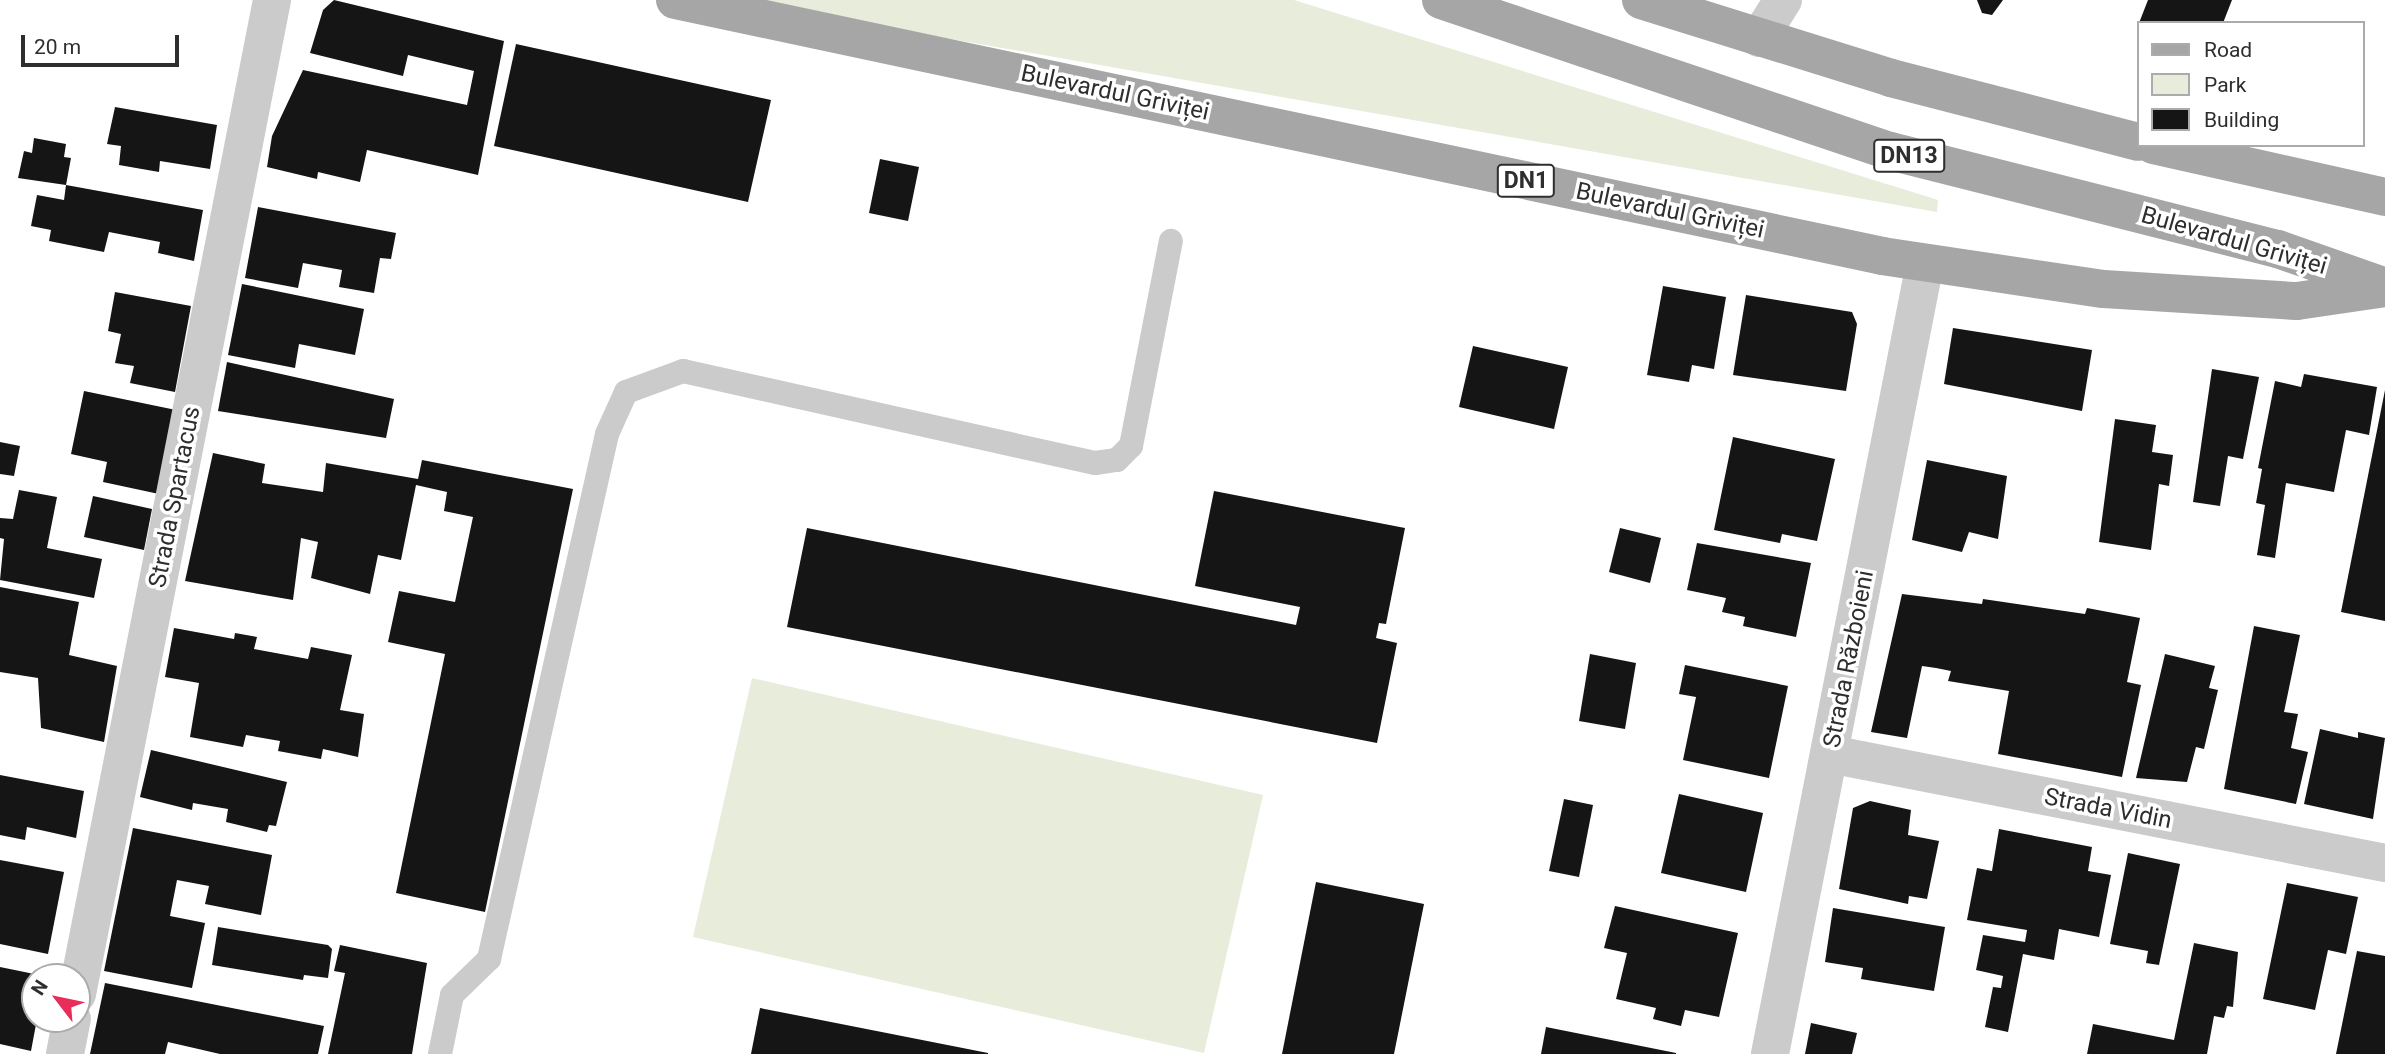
<!DOCTYPE html>
<html>
<head>
<meta charset="utf-8">
<style>
	body { margin:0 }
	#map { position:relative; width:2385px; height:1054px; overflow:hidden; background:#fff; font-family:Roboto,sans-serif }
	div>[style] { position:absolute }
	.green>* { inset:0; background:#e7ecdb }
	.building>* { inset:0; background:#151515 }
	.lane>* { height:24px; margin:-12px; padding:0 12px; transform-origin:12px; border-radius:12px; background:#cbcbcb }
	.street>* { height:38px; margin:-19px; padding:0 19px; transform-origin:19px; border-radius:19px; background:#cbcbcb }
	.primary>* { height:38px; margin:-19px; padding:0 19px; transform-origin:19px; border-radius:19px; background:#a6a6a6 }
	span { translate:-50% -50%; white-space:nowrap; text-align:center; line-height:1.15; -webkit-text-stroke:7px #fff; paint-order:stroke }
	.shield-label span { padding:2px 5px; background:#fff; border:2px solid; border-radius:5px; -webkit-text-stroke-width:0 }
	.shield-label { font-size:23px; color:#2e2e2e; font-weight:700 }
	.street-label { font-size:24px; color:#2e2e2e }
	.legend { position:absolute; left:2137px; top:21px; width:228px; height:126px; box-sizing:border-box; background:#fff; border:2px solid #ababab; margin:0; padding:9px 12px; list-style:none; font-size:21px; color:#2e2e2e }
	.legend li { display:flex; align-items:center; gap:14px; height:35px }
	.legend b { width:35px; border:2px solid #ababab }
	.north { position:absolute; left:21px; top:963px; width:70px; height:70px; box-sizing:border-box; background:#fff; border:2px solid #ababab; border-radius:50%; rotate:302deg; font-size:19px; font-weight:700; line-height:28px; text-align:center; color:#2e2e2e }
	.north::after { content:''; display:block; margin:auto; width:24px; height:32px; background:#e82d5a; clip-path:polygon(50% 0,100% 100%,50% 72%,0 100%) }
	.scale { position:absolute; left:21px; top:35px; width:158px; height:32px; box-sizing:border-box; border:4px solid #2e2e2e; border-top:0; padding-left:9px; font-size:21px; line-height:24px; white-space:nowrap; color:#2e2e2e; -webkit-text-stroke:5px #fff; paint-order:stroke }
</style>
</head>
<body>
<div id="map">
	<div class="green">
		<i style="clip-path:polygon(729px 0,1294px 0,1938px 200px,1937px 212px)"></i>
		<i style="clip-path:polygon(752px 678px,1263px 795px,1204px 1053px,693px 937px)"></i>
	</div>
	<div class="building">
		<i style="clip-path:polygon(334px 0,504px 41px,478px 175px,367px 150px,360px 182px,318px 172px,317px 179px,267px 167px,272px 136px,303px 70px,467px 105px,474px 71px,408px 55px,403px 76px,310px 53px,323px 10px)"></i>
		<i style="clip-path:polygon(1977px 0,2003px 0,1992px 15px,1982px 13px)"></i>
		<i style="clip-path:polygon(2148px 0,2232px 0,2223px 23px,2139px 23px)"></i>
		<i style="clip-path:polygon(516px 44px,771px 100px,748px 202px,494px 146px)"></i>
		<i style="clip-path:polygon(115px 107px,217px 125px,210px 169px,160px 161px,159px 172px,119px 165px,121px 146px,107px 144px)"></i>
		<i style="clip-path:polygon(34px 138px,66px 144px,64px 157px,71px 158px,66px 185px,18px 178px,24px 151px,32px 153px)"></i>
		<i style="clip-path:polygon(880px 159px,919px 167px,908px 221px,869px 213px)"></i>
		<i style="clip-path:polygon(66px 185px,203px 210px,194px 261px,158px 253px,160px 242px,109px 232px,104px 252px,49px 241px,51px 230px,31px 226px,37px 195px,64px 200px)"></i>
		<i style="clip-path:polygon(258px 207px,396px 233px,391px 259px,380px 258px,374px 293px,339px 287px,342px 270px,303px 263px,298px 288px,245px 278px)"></i>
		<i style="clip-path:polygon(242px 284px,364px 309px,355px 355px,299px 344px,295px 368px,228px 355px)"></i>
		<i style="clip-path:polygon(1663px 286px,1726px 297px,1714px 369px,1692px 365px,1689px 382px,1647px 375px)"></i>
		<i style="clip-path:polygon(115px 292px,191px 306px,175px 392px,130px 383px,134px 366px,115px 363px,121px 334px,108px 331px)"></i>
		<i style="clip-path:polygon(1746px 295px,1852px 312px,1857px 324px,1846px 391px,1733px 375px)"></i>
		<i style="clip-path:polygon(1953px 328px,2092px 350px,2082px 411px,1944px 384px)"></i>
		<i style="clip-path:polygon(1473px 346px,1568px 367px,1554px 429px,1459px 407px)"></i>
		<i style="clip-path:polygon(227px 362px,394px 399px,386px 438px,218px 411px)"></i>
		<i style="clip-path:polygon(2212px 369px,2259px 377px,2243px 459px,2228px 456px,2220px 506px,2193px 502px)"></i>
		<i style="clip-path:polygon(2304px 374px,2377px 387px,2369px 435px,2346px 430px,2334px 492px,2286px 483px,2275px 558px,2257px 555px,2265px 505px,2256px 503px,2262px 469px,2258px 468px,2275px 381px,2301px 387px)"></i>
		<i style="clip-path:polygon(2385px 390px,2385px 621px,2341px 612px)"></i>
		<i style="clip-path:polygon(84px 391px,176px 410px,159px 494px,103px 482px,107px 462px,71px 454px)"></i>
		<i style="clip-path:polygon(2115px 419px,2156px 425px,2152px 452px,2173px 455px,2169px 486px,2159px 484px,2151px 550px,2099px 542px)"></i>
		<i style="clip-path:polygon(1733px 437px,1835px 459px,1817px 541px,1782px 534px,1780px 543px,1714px 530px)"></i>
		<i style="clip-path:polygon(0 442px,20px 446px,14px 476px,0 474px)"></i>
		<i style="clip-path:polygon(213px 453px,265px 464px,262px 483px,323px 492px,326px 463px,418px 479px,422px 460px,573px 489px,485px 912px,396px 893px,445px 654px,388px 642px,399px 591px,455px 602px,473px 517px,444px 511px,447px 492px,416px 485px,401px 560px,378px 555px,370px 594px,311px 578px,318px 542px,301px 538px,293px 600px,185px 581px)"></i>
		<i style="clip-path:polygon(1927px 460px,2007px 476px,1998px 539px,1969px 532px,1962px 552px,1912px 540px)"></i>
		<i style="clip-path:polygon(19px 490px,57px 497px,47px 548px,102px 559px,94px 598px,0 580px,4px 539px,0 538px,0 518px,13px 519px)"></i>
		<i style="clip-path:polygon(1214px 491px,1405px 528px,1386px 624px,1379px 623px,1376px 638px,1397px 643px,1377px 743px,787px 627px,807px 528px,1296px 625px,1300px 607px,1195px 586px)"></i>
		<i style="clip-path:polygon(93px 496px,152px 509px,144px 550px,84px 537px)"></i>
		<i style="clip-path:polygon(1620px 528px,1661px 538px,1650px 583px,1609px 572px)"></i>
		<i style="clip-path:polygon(1697px 543px,1811px 563px,1796px 637px,1743px 626px,1745px 617px,1722px 612px,1726px 598px,1687px 590px)"></i>
		<i style="clip-path:polygon(0 587px,79px 602px,69px 655px,117px 666px,104px 742px,41px 728px,38px 678px,0 672px)"></i>
		<i style="clip-path:polygon(1902px 594px,1982px 604px,1983px 599px,2085px 614px,2087px 608px,2140px 618px,2127px 682px,2141px 685px,2122px 777px,1998px 754px,2009px 691px,1948px 681px,1951px 671px,1936px 668px,1922px 666px,1907px 738px,1871px 732px)"></i>
		<i style="clip-path:polygon(2254px 626px,2300px 635px,2284px 712px,2298px 714px,2291px 748px,2308px 752px,2296px 804px,2224px 789px)"></i>
		<i style="clip-path:polygon(174px 628px,234px 639px,235px 633px,257px 637px,254px 649px,308px 659px,311px 647px,352px 655px,340px 710px,364px 714px,358px 757px,323px 749px,321px 759px,278px 751px,280px 741px,246px 735px,243px 747px,190px 737px,199px 683px,165px 677px)"></i>
		<i style="clip-path:polygon(1590px 654px,1636px 663px,1625px 729px,1579px 721px)"></i>
		<i style="clip-path:polygon(2165px 654px,2215px 666px,2209px 688px,2218px 690px,2204px 749px,2196px 747px,2187px 782px,2136px 778px)"></i>
		<i style="clip-path:polygon(1685px 665px,1788px 686px,1769px 778px,1683px 760px,1696px 697px,1679px 694px)"></i>
		<i style="clip-path:polygon(2320px 729px,2358px 738px,2358px 732px,2385px 738px,2373px 819px,2304px 804px)"></i>
		<i style="clip-path:polygon(151px 750px,287px 782px,276px 826px,269px 825px,267px 832px,226px 822px,228px 809px,193px 803px,192px 810px,140px 797px)"></i>
		<i style="clip-path:polygon(0 775px,84px 791px,76px 838px,27px 827px,25px 840px,0 835px)"></i>
		<i style="clip-path:polygon(1679px 794px,1763px 813px,1746px 892px,1661px 873px)"></i>
		<i style="clip-path:polygon(1564px 799px,1593px 805px,1579px 877px,1549px 871px)"></i>
		<i style="clip-path:polygon(1870px 801px,1911px 810px,1908px 835px,1939px 841px,1927px 899px,1909px 896px,1908px 904px,1839px 889px,1853px 808px)"></i>
		<i style="clip-path:polygon(133px 828px,272px 855px,261px 915px,205px 904px,209px 886px,177px 880px,170px 916px,205px 923px,192px 988px,104px 971px)"></i>
		<i style="clip-path:polygon(1999px 829px,2092px 847px,2088px 871px,2111px 875px,2099px 937px,2059px 929px,2054px 960px,2023px 954px,2008px 1032px,1985px 1027px,1993px 987px,2001px 988px,2003px 976px,1976px 970px,1983px 935px,2025px 942px,2027px 930px,1967px 920px,1977px 868px,1992px 871px)"></i>
		<i style="clip-path:polygon(2128px 853px,2180px 864px,2159px 965px,2146px 963px,2148px 951px,2110px 944px)"></i>
		<i style="clip-path:polygon(0 860px,64px 872px,48px 954px,0 944px)"></i>
		<i style="clip-path:polygon(1316px 882px,1424px 904px,1394px 1054px,1282px 1054px)"></i>
		<i style="clip-path:polygon(2287px 883px,2358px 897px,2346px 954px,2328px 950px,2315px 1010px,2263px 999px)"></i>
		<i style="clip-path:polygon(1615px 906px,1738px 933px,1719px 1017px,1685px 1010px,1681px 1026px,1653px 1019px,1656px 1008px,1616px 999px,1627px 953px,1604px 948px)"></i>
		<i style="clip-path:polygon(1833px 908px,1945px 927px,1934px 991px,1861px 979px,1863px 968px,1825px 962px)"></i>
		<i style="clip-path:polygon(218px 927px,328px 945px,332px 949px,328px 978px,304px 975px,303px 980px,212px 965px)"></i>
		<i style="clip-path:polygon(2194px 943px,2238px 952px,2233px 1007px,2227px 1006px,2224px 1018px,2214px 1016px,2207px 1054px,2087px 1054px,2093px 1024px,2174px 1040px)"></i>
		<i style="clip-path:polygon(340px 945px,427px 963px,412px 1054px,328px 1054px,345px 973px,334px 971px)"></i>
		<i style="clip-path:polygon(2357px 951px,2385px 956px,2385px 1054px,2336px 1054px)"></i>
		<i style="clip-path:polygon(0 967px,44px 976px,35px 977px,37px 1019px,31px 1051px,0 1044px)"></i>
		<i style="clip-path:polygon(105px 983px,324px 1026px,318px 1054px,220px 1054px,168px 1042px,165px 1054px,90px 1054px)"></i>
		<i style="clip-path:polygon(760px 1008px,988px 1053px,988px 1054px,751px 1054px)"></i>
		<i style="clip-path:polygon(1811px 1023px,1857px 1033px,1852px 1054px,1805px 1054px)"></i>
		<i style="clip-path:polygon(1546px 1027px,1676px 1053px,1676px 1054px,1541px 1054px)"></i>
	</div>
	<div class="lane">
		<i style="left:440px;top:1054px;width:60px;rotate:-78.5deg"></i>
		<i style="left:452px;top:995px;width:52px;rotate:-44.2deg"></i>
		<i style="left:489px;top:959px;width:538px;rotate:-77.33deg"></i>
		<i style="left:607px;top:434px;width:46px;rotate:-65.7deg"></i>
		<i style="left:626px;top:392px;width:61px;rotate:-20.2deg"></i>
		<i style="left:683px;top:371px;width:422px;rotate:12.6deg"></i>
		<i style="left:1095px;top:463px;width:22px;rotate:-8deg"></i>
		<i style="left:1117px;top:460px;width:20px;rotate:-45deg"></i>
		<i style="left:1131px;top:446px;width:209px;rotate:-79deg"></i>
	</div>
	<div class="street">
		<i style="left:1759px;top:38px;width:45px;rotate:-57.7deg"></i>
		<i style="left:1830px;top:754px;width:566px;rotate:11.11deg"></i>
		<i style="left:77px;top:994px;width:1013px;rotate:-78.9deg"></i>
		<i style="left:65px;top:1054px;width:36px;rotate:-79deg"></i>
		<i style="left:1770px;top:1054px;width:806px;rotate:-78.91deg"></i>
	</div>
	<div class="primary">
		<i style="left:675px;top:0;width:1234px;rotate:11.97deg"></i>
		<i style="left:1882px;top:256px;width:224px;rotate:8.5deg"></i>
		<i style="left:2104px;top:289px;width:193px;rotate:3.6deg"></i>
		<i style="left:2297px;top:301px;width:89px;rotate:-8.4deg"></i>
		<i style="left:1441px;top:0;width:474px;rotate:18.6deg"></i>
		<i style="left:1890px;top:151px;width:400px;rotate:14.2deg"></i>
		<i style="left:2278px;top:249px;width:111px;rotate:19.4deg"></i>
		<i style="left:1641px;top:0;width:262px;rotate:17.3deg"></i>
		<i style="left:1891px;top:78px;width:255px;rotate:14.5deg"></i>
		<i style="left:2153px;top:145px;width:238px;rotate:12.6deg"></i>
	</div>
	<div class="shield-label">
		<span style="left:1909px;top:156px">DN13</span>
		<span style="left:1526px;top:181px">DN1</span>
	</div>
	<div class="street-label">
		<span style="left:1115px;top:93px;rotate:12deg">Bulevardul Griviței</span>
		<span style="left:1670px;top:211px;rotate:12deg">Bulevardul Griviței</span>
		<span style="left:2234px;top:241px;rotate:16deg">Bulevardul Griviței</span>
		<span style="left:175px;top:497px;rotate:-79deg">Strada Spartacus</span>
		<span style="left:1849px;top:659px;rotate:-79deg">Strada Războieni</span>
		<span style="left:2108px;top:809px;rotate:11deg">Strada Vidin</span>
	</div>
	<ul class="legend">
	<li><b style="height:9px;background:#a6a6a6"></b>Road</li>
	<li><b style="height:19px;background:#e7ecdb"></b>Park</li>
	<li><b style="height:19px;background:#151515"></b>Building</li>
	</ul>
	<div class="north">N</div>
	<div class="scale">20 m</div>
</div>
</body>
</html>
